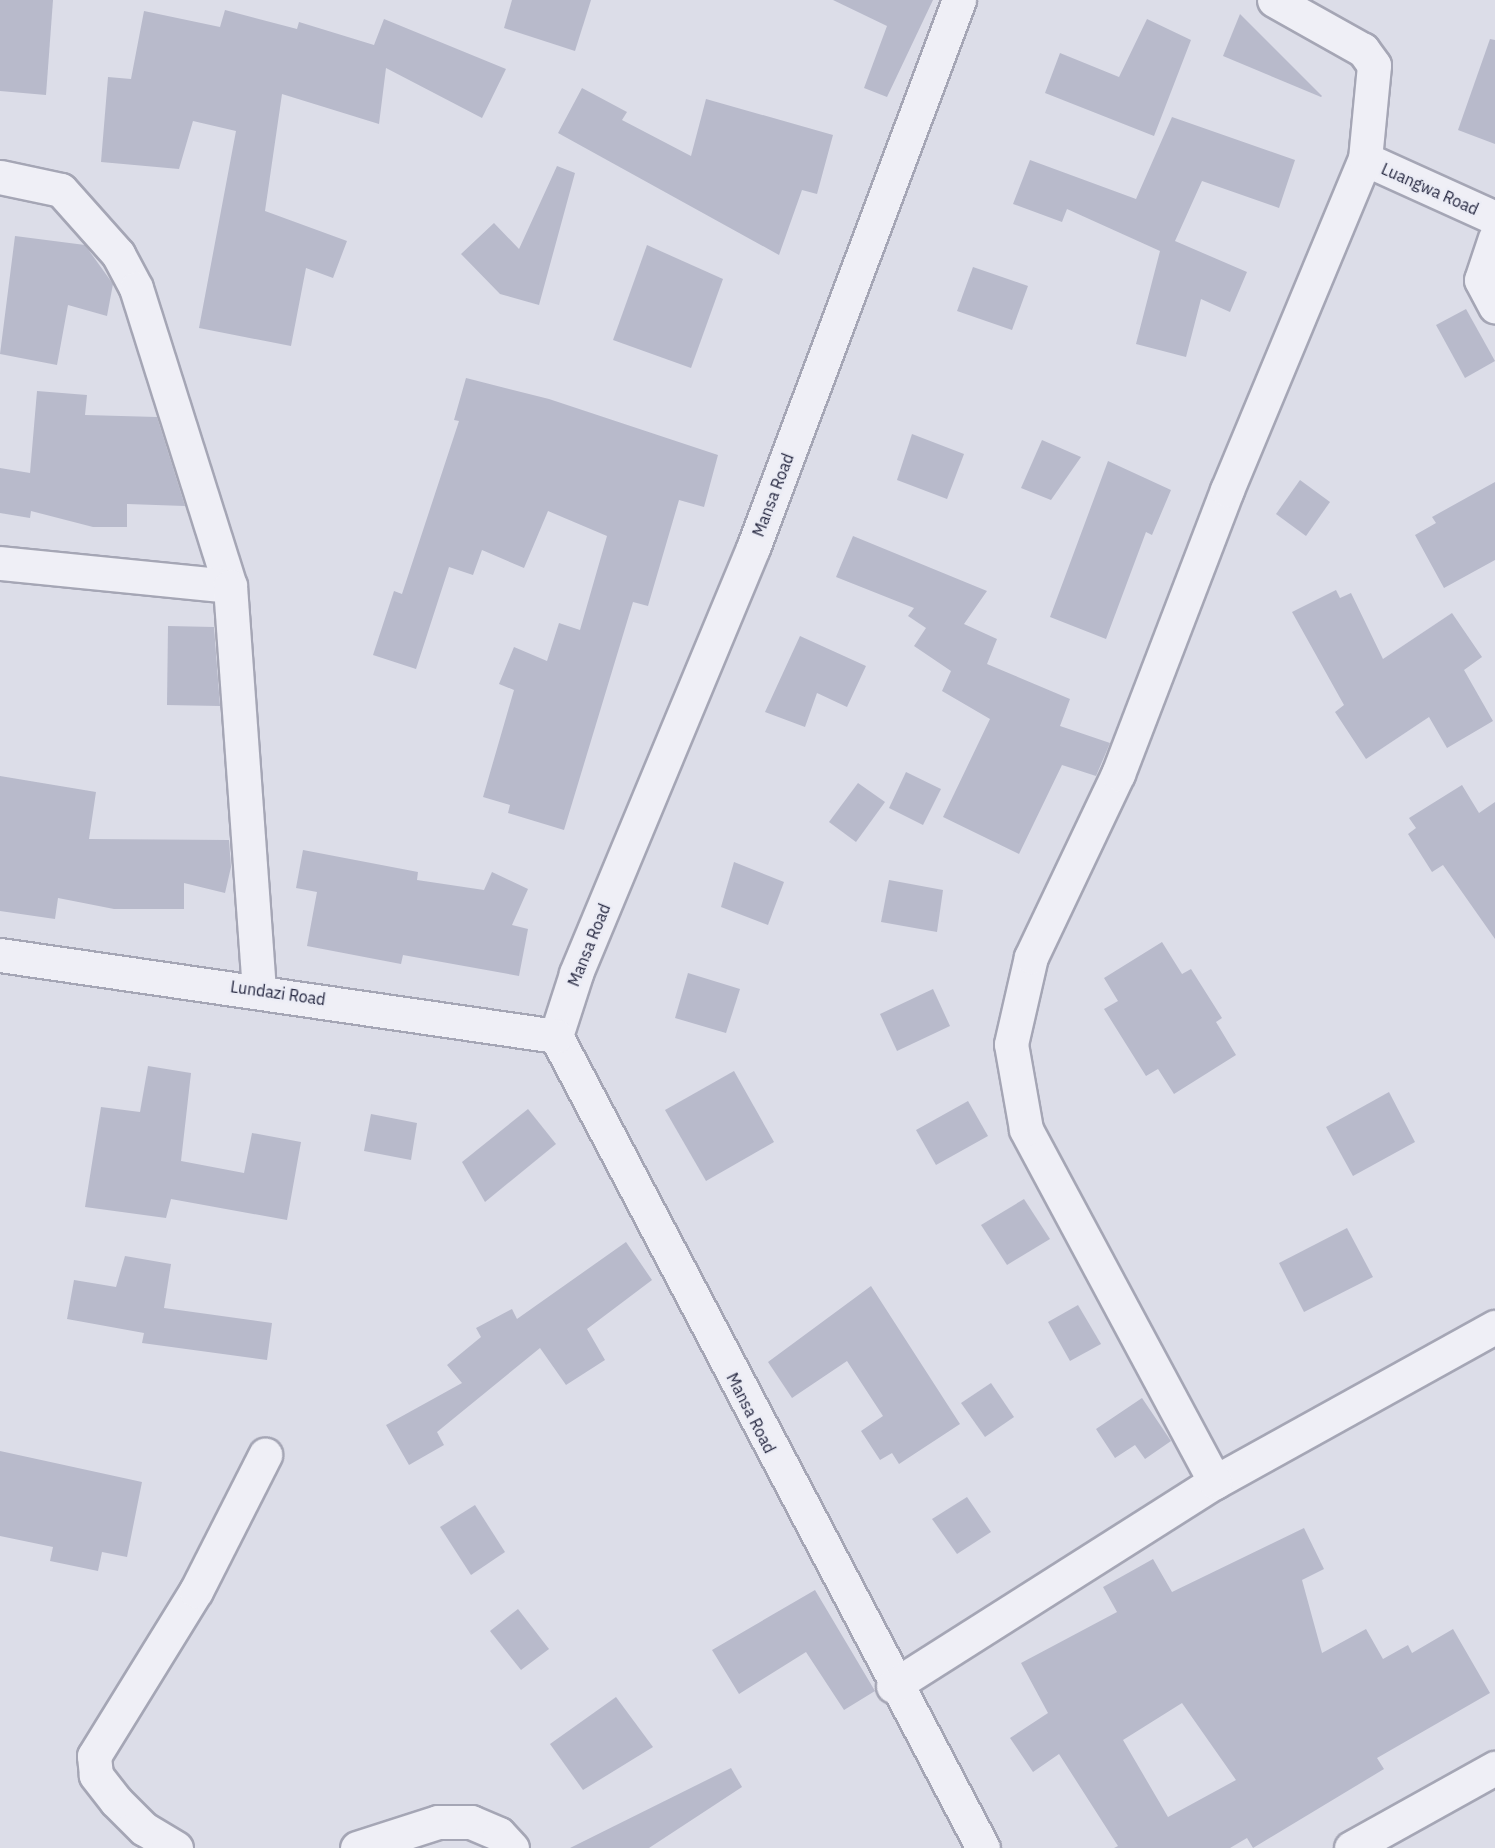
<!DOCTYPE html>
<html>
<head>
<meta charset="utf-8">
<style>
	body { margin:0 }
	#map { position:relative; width:1495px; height:1848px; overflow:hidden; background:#dcdde8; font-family:"IBM Plex Sans",sans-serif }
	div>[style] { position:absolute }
	.building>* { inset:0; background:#b8bacb }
	.roads { filter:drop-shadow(2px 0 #a5a6b5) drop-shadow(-2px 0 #a5a6b5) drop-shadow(0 2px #a5a6b5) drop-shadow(0 -2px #a5a6b5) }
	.minor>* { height:33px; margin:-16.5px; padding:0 16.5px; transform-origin:16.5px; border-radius:16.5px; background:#efeff6 }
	span { translate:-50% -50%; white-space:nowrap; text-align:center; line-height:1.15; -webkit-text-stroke:4.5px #ebecf5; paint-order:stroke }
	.street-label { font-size:16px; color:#24263f }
</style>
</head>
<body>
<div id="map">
	<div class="building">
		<i style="clip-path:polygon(0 0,53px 0,46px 95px,0 91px)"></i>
		<i style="clip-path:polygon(512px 0,591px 0,575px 51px,504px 28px)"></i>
		<i style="clip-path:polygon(833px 0,933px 0,887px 97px,864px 88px,887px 26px)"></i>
		<i style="clip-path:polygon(225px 10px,297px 29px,299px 22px,374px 45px,384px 19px,506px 69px,482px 118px,386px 68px,379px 124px,282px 94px,265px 211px,347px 241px,333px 278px,306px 268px,291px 346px,199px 328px,236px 131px,193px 121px,179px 169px,101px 162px,108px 77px,131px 79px,144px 11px,220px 27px)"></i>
		<i style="clip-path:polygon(1240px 14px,1322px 96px,1321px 97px,1223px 56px)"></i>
		<i style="clip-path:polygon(1147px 19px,1191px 40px,1154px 136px,1045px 93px,1060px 53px,1119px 77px)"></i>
		<i style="clip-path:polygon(1490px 39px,1495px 40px,1495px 144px,1458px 130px)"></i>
		<i style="clip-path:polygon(582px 88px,627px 112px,622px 120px,691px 156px,706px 99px,833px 135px,817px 194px,802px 190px,779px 255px,558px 133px)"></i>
		<i style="clip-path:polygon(1172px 117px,1295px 160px,1279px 208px,1202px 181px,1175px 241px,1247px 272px,1230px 312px,1201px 299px,1186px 357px,1136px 344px,1160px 251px,1067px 209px,1062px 222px,1013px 204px,1030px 160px,1136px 199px)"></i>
		<i style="clip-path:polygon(557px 166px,575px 173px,539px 305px,500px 294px,461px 254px,494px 223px,519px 249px)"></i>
		<i style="clip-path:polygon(15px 236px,85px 245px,113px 284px,107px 316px,68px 305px,57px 365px,0 354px)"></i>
		<i style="clip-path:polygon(647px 245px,723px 279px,691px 368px,613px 340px)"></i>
		<i style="clip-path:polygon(973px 267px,1028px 286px,1012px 330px,957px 311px)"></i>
		<i style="clip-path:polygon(1466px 309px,1495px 361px,1465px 378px,1436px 325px)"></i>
		<i style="clip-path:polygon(466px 378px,549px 399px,718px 455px,704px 507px,679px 500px,648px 606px,633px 602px,564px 830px,508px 813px,510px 805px,483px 797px,514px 690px,499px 684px,514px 647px,547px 661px,559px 623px,580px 630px,607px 536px,548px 511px,524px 568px,482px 550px,473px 575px,449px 567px,416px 669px,373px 655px,394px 591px,402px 594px,459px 421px,454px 420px)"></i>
		<i style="clip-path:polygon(37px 391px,87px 395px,85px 415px,157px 417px,185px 506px,127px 504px,127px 527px,93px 527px,31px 511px,30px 518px,0 513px,0 468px,30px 473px)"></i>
		<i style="clip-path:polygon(912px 434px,964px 454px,947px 499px,897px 480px)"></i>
		<i style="clip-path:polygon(1042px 440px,1081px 457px,1051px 500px,1021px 488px)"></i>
		<i style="clip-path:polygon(1108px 461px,1171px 490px,1152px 535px,1146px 532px,1106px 639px,1050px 617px)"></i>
		<i style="clip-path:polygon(1300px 480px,1330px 502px,1306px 536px,1276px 514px)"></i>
		<i style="clip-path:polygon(1495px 482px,1495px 560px,1444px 588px,1415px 535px,1436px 523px,1432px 517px)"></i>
		<i style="clip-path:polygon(853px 536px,987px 591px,964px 624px,997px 639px,987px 664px,1070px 699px,1060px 726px,1110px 743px,1096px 776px,1062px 765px,1019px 854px,943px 817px,990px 719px,942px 691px,951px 671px,914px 646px,926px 628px,908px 616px,914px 608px,836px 577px)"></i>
		<i style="clip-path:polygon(1336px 590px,1340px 598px,1351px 593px,1383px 659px,1452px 613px,1482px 657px,1464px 670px,1493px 721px,1447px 748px,1429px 717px,1366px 759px,1335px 712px,1344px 705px,1292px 612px)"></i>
		<i style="clip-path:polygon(168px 626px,214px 627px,220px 706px,167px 705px)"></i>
		<i style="clip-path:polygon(800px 636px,866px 666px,847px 707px,817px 693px,805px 727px,765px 712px)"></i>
		<i style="clip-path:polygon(906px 772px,941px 789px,923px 825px,889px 808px)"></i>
		<i style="clip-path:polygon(0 776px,96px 792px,89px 839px,229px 840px,231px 867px,225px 893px,184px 883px,184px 909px,114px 909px,58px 898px,55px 919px,0 911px)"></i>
		<i style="clip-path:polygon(858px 783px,885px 802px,856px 842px,829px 822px)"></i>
		<i style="clip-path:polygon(1462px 785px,1479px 813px,1495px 802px,1495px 939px,1443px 865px,1432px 872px,1408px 834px,1416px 828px,1409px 818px)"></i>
		<i style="clip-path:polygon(303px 850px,418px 872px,417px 880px,484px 890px,492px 872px,528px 889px,512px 925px,528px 929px,519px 976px,403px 955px,401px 964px,307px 946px,317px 892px,296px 888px)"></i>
		<i style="clip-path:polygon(734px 862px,784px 882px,768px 925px,721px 907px)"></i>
		<i style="clip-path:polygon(889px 880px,943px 890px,937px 932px,881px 922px)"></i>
		<i style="clip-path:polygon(1162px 942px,1182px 974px,1191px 969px,1222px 1018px,1216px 1022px,1236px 1055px,1174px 1094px,1158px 1069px,1146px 1076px,1104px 1009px,1118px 1001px,1104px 978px)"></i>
		<i style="clip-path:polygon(688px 973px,740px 989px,726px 1033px,675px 1018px)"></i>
		<i style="clip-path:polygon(933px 989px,950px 1026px,897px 1051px,880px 1014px)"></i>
		<i style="clip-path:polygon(148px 1066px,191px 1073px,181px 1161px,244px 1173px,252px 1133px,301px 1142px,287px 1220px,171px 1199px,166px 1218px,85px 1207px,101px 1107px,140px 1112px)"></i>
		<i style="clip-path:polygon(734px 1071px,774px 1142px,706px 1181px,665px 1110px)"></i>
		<i style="clip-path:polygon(1389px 1092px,1415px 1142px,1353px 1176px,1326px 1127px)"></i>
		<i style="clip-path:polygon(968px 1101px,988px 1136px,936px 1165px,916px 1130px)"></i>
		<i style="clip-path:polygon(528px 1109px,556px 1144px,485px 1202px,462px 1162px)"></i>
		<i style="clip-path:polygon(371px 1114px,417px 1123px,411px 1160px,364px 1151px)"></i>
		<i style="clip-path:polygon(1024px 1199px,1050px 1239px,1007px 1265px,981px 1225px)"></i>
		<i style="clip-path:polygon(1347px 1228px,1373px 1277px,1304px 1312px,1279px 1263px)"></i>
		<i style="clip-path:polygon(626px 1242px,652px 1280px,587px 1329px,605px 1360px,566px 1385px,540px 1348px,437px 1432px,444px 1445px,409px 1465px,386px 1425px,462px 1383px,447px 1365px,481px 1337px,476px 1328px,512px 1309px,517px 1319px)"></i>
		<i style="clip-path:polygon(125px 1256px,171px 1264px,164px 1308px,272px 1323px,267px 1360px,142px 1343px,144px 1333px,67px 1319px,74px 1280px,116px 1287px)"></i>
		<i style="clip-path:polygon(871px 1286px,960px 1424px,899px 1464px,892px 1453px,880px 1460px,861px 1431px,883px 1416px,847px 1361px,792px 1398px,768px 1362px)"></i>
		<i style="clip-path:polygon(1078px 1305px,1101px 1344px,1070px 1361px,1048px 1322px)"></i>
		<i style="clip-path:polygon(991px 1383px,1014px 1417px,985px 1437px,961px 1403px)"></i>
		<i style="clip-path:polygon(1142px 1398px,1171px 1441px,1145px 1459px,1135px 1445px,1115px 1458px,1096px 1429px)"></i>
		<i style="clip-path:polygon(0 1451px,142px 1482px,127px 1557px,102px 1552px,98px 1571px,50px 1561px,53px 1547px,0 1536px)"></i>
		<i style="clip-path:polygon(967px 1497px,991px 1532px,957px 1554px,932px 1519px)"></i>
		<i style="clip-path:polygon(475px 1505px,505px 1552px,471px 1575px,440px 1527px)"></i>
		<i style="clip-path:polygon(evenodd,1304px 1528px,1324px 1569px,1302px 1580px,1322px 1653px,1366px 1629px,1383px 1659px,1408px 1645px,1412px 1653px,1453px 1629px,1490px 1693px,1377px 1758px,1384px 1769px,1253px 1848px,1247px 1838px,1230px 1848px,1114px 1848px,1118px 1846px,1059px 1754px,1033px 1772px,1010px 1738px,1048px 1713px,1021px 1663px,1117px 1612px,1103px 1587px,1153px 1559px,1172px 1592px,1304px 1528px,1182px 1703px,1236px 1780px,1168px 1817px,1123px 1740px,1182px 1703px)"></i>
		<i style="clip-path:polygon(815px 1590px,875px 1691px,844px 1710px,806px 1652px,739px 1694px,712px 1650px)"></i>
		<i style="clip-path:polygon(518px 1609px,549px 1649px,521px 1670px,490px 1631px)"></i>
		<i style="clip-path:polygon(616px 1697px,653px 1747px,583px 1790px,550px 1744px)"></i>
		<i style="clip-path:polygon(731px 1768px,742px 1787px,649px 1848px,570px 1848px)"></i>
	</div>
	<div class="roads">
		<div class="minor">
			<i style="left:959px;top:0;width:585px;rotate:110.6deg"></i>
			<i style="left:753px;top:548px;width:461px;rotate:112.6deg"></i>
			<i style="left:576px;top:974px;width:65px;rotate:107.9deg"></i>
			<i style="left:556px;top:1036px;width:917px;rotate:62.26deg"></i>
			<i style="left:1365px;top:159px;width:143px;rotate:24.4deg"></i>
			<i style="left:0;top:177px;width:62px;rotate:12deg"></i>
			<i style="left:61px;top:190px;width:86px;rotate:48.3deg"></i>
			<i style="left:118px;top:254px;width:38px;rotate:62deg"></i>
			<i style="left:136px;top:288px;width:312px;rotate:72.5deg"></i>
			<i style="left:1495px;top:238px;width:44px;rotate:108.4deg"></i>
			<i style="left:1481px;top:280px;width:30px;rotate:62deg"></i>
			<i style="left:0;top:563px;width:231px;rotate:5.7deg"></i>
			<i style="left:230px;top:586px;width:405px;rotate:85.9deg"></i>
			<i style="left:0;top:955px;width:562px;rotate:8.29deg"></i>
			<i style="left:1215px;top:1482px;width:320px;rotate:-29deg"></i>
			<i style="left:893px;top:1686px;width:381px;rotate:-32.4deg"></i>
			<i style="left:1215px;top:1482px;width:400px;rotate:-118.2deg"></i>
			<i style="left:1026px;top:1129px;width:86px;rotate:-100deg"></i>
			<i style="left:1011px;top:1044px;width:89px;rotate:-77.1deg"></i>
			<i style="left:1031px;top:957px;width:203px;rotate:-64.6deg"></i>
			<i style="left:1118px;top:774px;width:304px;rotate:-69deg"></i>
			<i style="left:1227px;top:490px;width:359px;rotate:-67.4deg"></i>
			<i style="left:1365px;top:159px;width:94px;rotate:-84.5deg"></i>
			<i style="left:1374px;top:65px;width:19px;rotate:-126deg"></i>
			<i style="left:1363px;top:50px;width:102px;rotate:-150.7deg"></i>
			<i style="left:176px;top:1848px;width:37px;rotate:-149deg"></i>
			<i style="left:144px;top:1829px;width:40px;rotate:-135deg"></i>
			<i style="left:116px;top:1801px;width:33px;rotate:-128deg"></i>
			<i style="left:96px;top:1775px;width:19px;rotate:-96deg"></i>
			<i style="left:94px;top:1756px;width:194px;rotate:-58.3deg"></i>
			<i style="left:196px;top:1591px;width:153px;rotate:-63.1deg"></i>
			<i style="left:357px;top:1848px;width:85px;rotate:-17.8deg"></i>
			<i style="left:438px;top:1822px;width:33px"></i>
			<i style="left:471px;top:1822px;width:30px;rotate:23deg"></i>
			<i style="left:499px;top:1834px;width:19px;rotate:47deg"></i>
			<i style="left:1351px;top:1848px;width:165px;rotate:-29.1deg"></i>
		</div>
	</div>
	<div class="street-label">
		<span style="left:1430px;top:189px;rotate:24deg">Luangwa Road</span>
		<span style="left:773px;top:495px;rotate:-69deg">Mansa Road</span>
		<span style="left:589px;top:945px;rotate:-68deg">Mansa Road</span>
		<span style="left:278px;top:993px;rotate:8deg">Lundazi Road</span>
		<span style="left:751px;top:1413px;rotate:63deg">Mansa Road</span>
	</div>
</div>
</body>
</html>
